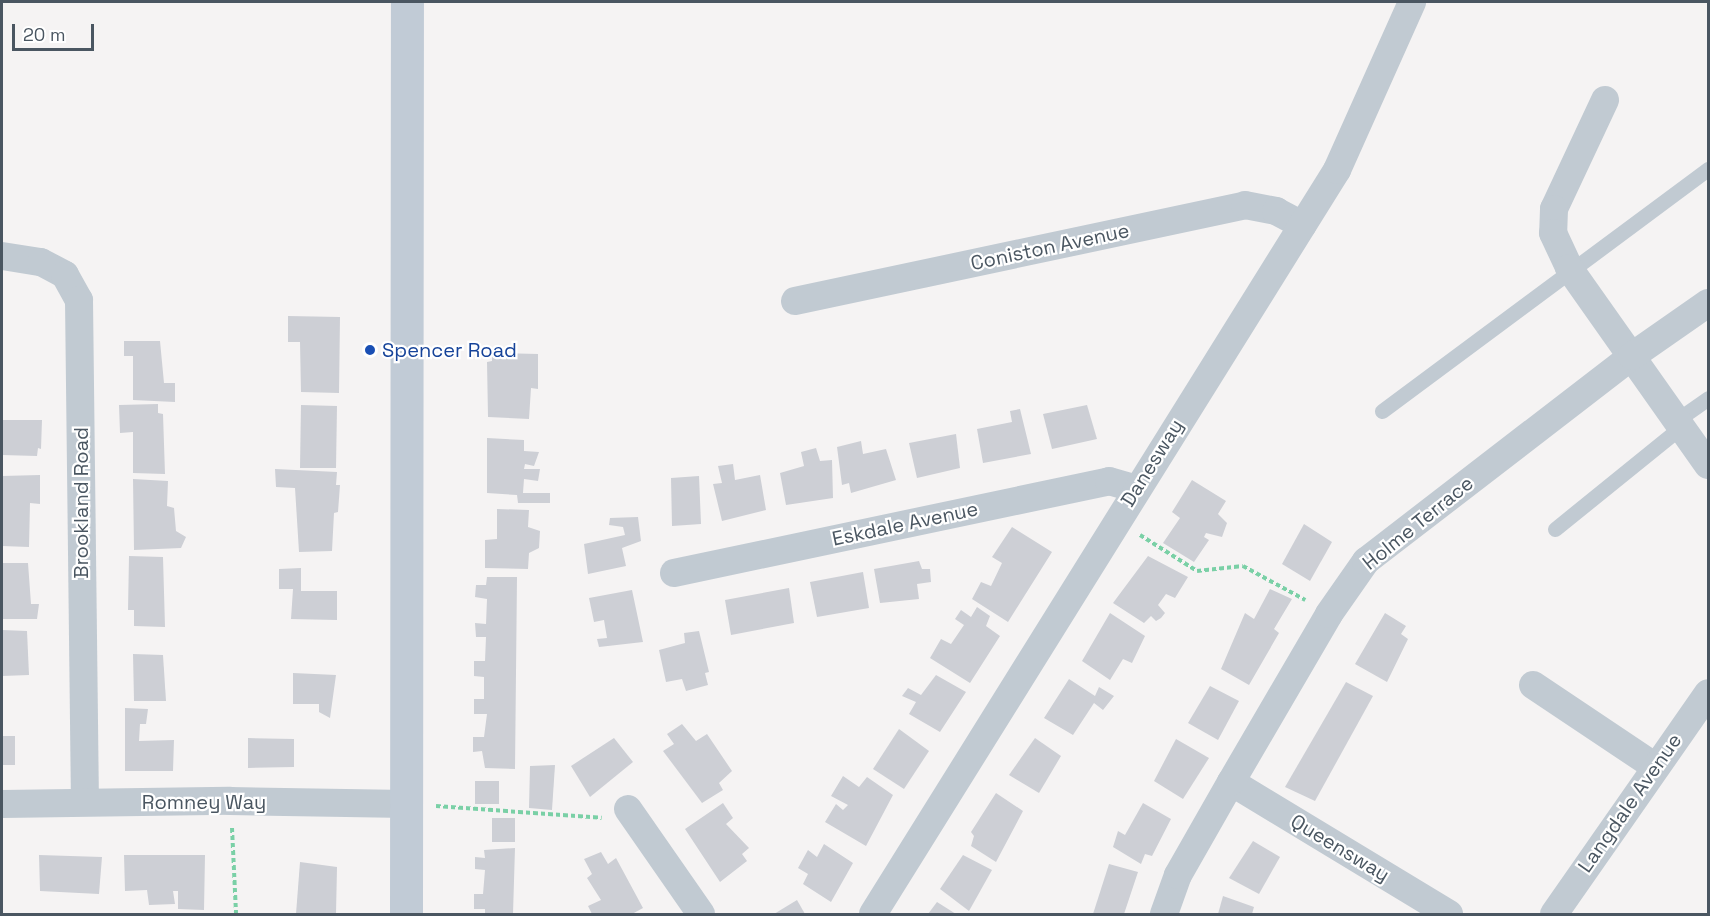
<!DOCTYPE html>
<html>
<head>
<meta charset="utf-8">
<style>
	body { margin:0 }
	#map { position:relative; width:1710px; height:916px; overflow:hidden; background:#f5f3f3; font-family:"Space Grotesk",sans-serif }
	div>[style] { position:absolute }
	.building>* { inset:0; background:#cdcfd5 }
	.path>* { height:4px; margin-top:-2px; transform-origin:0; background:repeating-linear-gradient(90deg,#7ad0a6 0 4.5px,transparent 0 7.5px) }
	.lane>* { height:15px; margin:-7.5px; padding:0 7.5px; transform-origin:7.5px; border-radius:7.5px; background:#c1cad2 }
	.street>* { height:28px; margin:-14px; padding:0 14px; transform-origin:14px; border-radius:14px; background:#c1cad2 }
	.secondary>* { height:33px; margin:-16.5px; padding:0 16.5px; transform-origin:16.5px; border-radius:16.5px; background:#c1cbd6 }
	.dots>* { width:16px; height:16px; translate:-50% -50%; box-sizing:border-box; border:3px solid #fff; border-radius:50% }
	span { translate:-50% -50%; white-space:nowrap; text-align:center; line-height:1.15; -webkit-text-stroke:4.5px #fff; paint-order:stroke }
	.street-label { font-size:20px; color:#4a5661 }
	.transit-label { font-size:20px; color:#164399 }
	.left { translate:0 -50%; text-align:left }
	.frame { position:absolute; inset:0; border:3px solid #4a5661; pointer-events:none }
	.scale { position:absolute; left:12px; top:24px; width:82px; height:27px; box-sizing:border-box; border:3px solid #4a5661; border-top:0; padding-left:8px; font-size:18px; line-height:21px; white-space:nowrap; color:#4a5661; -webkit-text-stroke:4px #fff; paint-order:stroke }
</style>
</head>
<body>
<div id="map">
	<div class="building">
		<i style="clip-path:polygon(288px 316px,340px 317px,339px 393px,301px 392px,300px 342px,288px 342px)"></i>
		<i style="clip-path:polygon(124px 341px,160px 341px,164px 383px,175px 383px,175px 402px,133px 400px,133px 356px,124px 356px)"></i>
		<i style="clip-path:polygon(492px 353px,538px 354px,538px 389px,531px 388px,529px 419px,488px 417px,487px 362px,492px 361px)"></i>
		<i style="clip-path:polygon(158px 404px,158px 413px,163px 414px,165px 474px,133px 473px,133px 432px,120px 433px,119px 405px)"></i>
		<i style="clip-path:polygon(301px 405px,337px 406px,336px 468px,300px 468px)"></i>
		<i style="clip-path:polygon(1087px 405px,1097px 439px,1052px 449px,1043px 414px)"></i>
		<i style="clip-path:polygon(1020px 409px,1031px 454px,983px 463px,977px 429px,1012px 422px,1010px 411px)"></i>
		<i style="clip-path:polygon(2px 420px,42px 420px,41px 449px,38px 448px,37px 456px,2px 455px)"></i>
		<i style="clip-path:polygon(956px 434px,960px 468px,917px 478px,909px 443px)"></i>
		<i style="clip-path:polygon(487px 438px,524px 440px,524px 451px,539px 452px,534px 466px,525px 464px,524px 469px,540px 469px,538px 481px,524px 479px,523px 493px,550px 493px,550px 503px,518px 503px,517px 495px,487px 493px)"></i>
		<i style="clip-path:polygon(861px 441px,863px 454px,886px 449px,896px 480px,851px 493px,849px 483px,842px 485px,837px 447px)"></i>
		<i style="clip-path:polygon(816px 448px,820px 461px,832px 460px,833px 498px,786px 505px,780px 473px,804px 466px,801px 452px)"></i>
		<i style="clip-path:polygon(733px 464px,735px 480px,760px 475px,766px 510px,722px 521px,713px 484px,722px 483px,718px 466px)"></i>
		<i style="clip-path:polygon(275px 469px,337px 472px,336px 485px,340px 485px,338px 512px,334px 513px,332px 551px,299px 552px,295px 488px,276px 487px)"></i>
		<i style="clip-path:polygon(40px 475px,40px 504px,30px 503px,29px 547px,2px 546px,2px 476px)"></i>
		<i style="clip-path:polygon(699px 476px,701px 524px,672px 526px,671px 478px)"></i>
		<i style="clip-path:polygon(133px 479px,168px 481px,167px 506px,174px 508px,176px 531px,186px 537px,181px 548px,134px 550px)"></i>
		<i style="clip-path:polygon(1192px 480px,1226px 501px,1218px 514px,1227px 523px,1222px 537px,1206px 533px,1204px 537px,1209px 540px,1194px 562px,1163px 543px,1180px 518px,1172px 512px)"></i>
		<i style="clip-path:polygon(497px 509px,529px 510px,528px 527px,540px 531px,539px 548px,529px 553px,528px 569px,485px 568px,485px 540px,497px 539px)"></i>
		<i style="clip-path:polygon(638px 517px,641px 541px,622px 548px,626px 566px,588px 574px,584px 544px,625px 535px,623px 527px,609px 525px,610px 518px)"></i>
		<i style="clip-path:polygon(1304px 524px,1332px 542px,1310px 581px,1282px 564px)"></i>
		<i style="clip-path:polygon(1012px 527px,1052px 552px,1008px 622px,972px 599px,981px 582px,991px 586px,1002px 563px,992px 557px)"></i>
		<i style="clip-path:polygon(129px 556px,163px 557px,165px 627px,134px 626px,134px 610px,128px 610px)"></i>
		<i style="clip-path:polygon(1148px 556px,1188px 577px,1175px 598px,1166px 594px,1158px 605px,1165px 613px,1161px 618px,1156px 621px,1151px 616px,1144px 623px,1113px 603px)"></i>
		<i style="clip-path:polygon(919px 561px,922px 569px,930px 569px,931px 582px,917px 584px,919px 599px,880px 603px,874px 569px)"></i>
		<i style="clip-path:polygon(2px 563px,28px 563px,31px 604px,39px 604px,37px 619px,2px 619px)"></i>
		<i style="clip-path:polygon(301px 568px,301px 591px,337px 591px,337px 620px,291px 619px,293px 589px,279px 589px,279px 569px)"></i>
		<i style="clip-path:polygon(863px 572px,869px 608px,817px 617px,810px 582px)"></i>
		<i style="clip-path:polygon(487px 577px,517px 577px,515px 769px,485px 768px,482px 751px,473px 752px,473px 737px,484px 737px,487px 714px,474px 714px,474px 699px,484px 699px,484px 677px,474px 676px,474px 661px,485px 661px,486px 637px,476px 637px,475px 623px,486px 624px,487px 599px,475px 597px,476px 585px,486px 585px)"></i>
		<i style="clip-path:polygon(789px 588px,794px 623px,731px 635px,725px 600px)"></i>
		<i style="clip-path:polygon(1270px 589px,1292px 599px,1274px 629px,1279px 633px,1249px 685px,1221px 669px,1245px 613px,1254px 619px)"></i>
		<i style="clip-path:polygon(632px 590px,643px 642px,599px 647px,597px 639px,607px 638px,604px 620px,594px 622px,589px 598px)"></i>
		<i style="clip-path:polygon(977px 607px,990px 616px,986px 626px,1000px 636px,970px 683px,930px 658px,941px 639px,951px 644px,964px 625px,955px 619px,961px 610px,971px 617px)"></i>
		<i style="clip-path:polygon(1110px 613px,1145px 636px,1132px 663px,1123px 659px,1110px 680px,1082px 661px)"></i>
		<i style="clip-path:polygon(1385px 613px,1406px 626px,1401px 634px,1408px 639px,1387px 682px,1355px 664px)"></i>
		<i style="clip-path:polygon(2px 630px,27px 631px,29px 675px,2px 676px)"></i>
		<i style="clip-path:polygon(699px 631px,709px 672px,705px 673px,708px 685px,686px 691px,682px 679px,666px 682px,659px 650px,685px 643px,684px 633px)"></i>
		<i style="clip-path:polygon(133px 654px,163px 655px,166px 701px,134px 701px)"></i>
		<i style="clip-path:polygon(293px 673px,336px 675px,330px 718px,319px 712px,319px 704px,293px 704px)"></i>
		<i style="clip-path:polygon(936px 675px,966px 692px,940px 732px,909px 714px,916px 702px,902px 696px,908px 688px,921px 695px)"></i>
		<i style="clip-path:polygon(1069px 679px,1095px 696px,1099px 687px,1114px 696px,1103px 710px,1094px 703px,1073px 735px,1044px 718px)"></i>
		<i style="clip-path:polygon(1346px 682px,1373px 696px,1315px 801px,1285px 787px)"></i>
		<i style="clip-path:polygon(1210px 686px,1239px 701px,1218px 740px,1188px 723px)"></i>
		<i style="clip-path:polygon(125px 708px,148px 709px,146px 724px,140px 724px,139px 741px,174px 740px,173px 771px,125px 771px)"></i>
		<i style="clip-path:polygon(682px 724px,696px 741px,707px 734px,732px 771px,719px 783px,723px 790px,702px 803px,663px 751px,674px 744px,667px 734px)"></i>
		<i style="clip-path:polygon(899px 729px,929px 751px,904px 789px,873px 769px)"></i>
		<i style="clip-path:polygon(2px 736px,15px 736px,15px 765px,2px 765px)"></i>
		<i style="clip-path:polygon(248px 738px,294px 739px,294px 767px,248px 768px)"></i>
		<i style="clip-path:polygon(614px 738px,633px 762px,590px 797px,571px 766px)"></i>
		<i style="clip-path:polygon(1035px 738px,1061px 756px,1039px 793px,1009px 775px)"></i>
		<i style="clip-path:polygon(1176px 739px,1209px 758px,1183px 799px,1154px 781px)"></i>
		<i style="clip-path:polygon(555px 765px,552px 810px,529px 808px,530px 766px)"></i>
		<i style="clip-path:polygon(843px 776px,859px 787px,867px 777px,893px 795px,866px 846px,825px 822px,836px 804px,843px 810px,848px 805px,831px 796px)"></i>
		<i style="clip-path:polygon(475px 781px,499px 781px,499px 804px,475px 804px)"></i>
		<i style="clip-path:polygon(996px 793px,1023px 811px,996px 862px,971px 846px,974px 836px,971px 832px)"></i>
		<i style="clip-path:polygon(723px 803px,733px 818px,726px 824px,749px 848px,742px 854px,747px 861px,720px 882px,685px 829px)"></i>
		<i style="clip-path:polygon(1143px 803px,1171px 819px,1152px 856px,1145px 854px,1141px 864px,1113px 847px,1118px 831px,1125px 835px)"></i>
		<i style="clip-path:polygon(492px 818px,515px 818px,515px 842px,492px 842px)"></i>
		<i style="clip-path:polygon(1253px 841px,1280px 857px,1259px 894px,1229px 878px)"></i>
		<i style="clip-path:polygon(824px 844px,853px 863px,831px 902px,803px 884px,808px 874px,798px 868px,808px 850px,817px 857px)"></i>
		<i style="clip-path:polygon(515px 848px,513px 914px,485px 914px,485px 909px,474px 909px,474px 894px,483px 894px,485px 870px,475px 869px,475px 857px,485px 858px,484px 850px)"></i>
		<i style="clip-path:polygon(601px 852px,608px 864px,616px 858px,643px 908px,632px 914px,592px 914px,588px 906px,601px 900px,587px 878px,592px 874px,584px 859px)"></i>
		<i style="clip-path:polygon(39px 855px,102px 857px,99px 894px,40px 891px)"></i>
		<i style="clip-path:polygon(124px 855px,205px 855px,204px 910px,178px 909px,178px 891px,173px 891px,175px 904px,149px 905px,147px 890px,125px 891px)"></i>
		<i style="clip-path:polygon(963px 855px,992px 870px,969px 911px,940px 889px)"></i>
		<i style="clip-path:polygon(300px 862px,337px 867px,336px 914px,296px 914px)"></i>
		<i style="clip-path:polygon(1109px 864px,1138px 872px,1124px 914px,1093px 914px)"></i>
		<i style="clip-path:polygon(1223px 896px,1254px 907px,1252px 914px,1218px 914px)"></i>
		<i style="clip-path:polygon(797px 900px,805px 914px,774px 914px)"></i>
		<i style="clip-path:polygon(937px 902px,956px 914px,928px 914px)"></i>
	</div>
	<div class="path">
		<i style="left:1140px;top:535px;width:67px;rotate:32.3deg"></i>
		<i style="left:1197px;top:571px;width:46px;rotate:-6.2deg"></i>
		<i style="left:1243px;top:566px;width:71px;rotate:28.7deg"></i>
		<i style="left:436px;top:806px;width:166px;rotate:4.1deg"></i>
		<i style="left:232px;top:828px;width:86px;rotate:87.3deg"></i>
	</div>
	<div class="lane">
		<i style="left:1382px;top:411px;width:406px;rotate:-36.6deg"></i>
		<i style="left:1677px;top:420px;width:38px;rotate:-35deg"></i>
		<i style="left:1555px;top:529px;width:162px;rotate:-39deg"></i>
	</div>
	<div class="street">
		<i style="left:1605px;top:100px;width:120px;rotate:115.1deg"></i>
		<i style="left:1554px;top:209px;width:24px;rotate:92deg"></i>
		<i style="left:1553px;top:233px;width:38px;rotate:65deg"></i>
		<i style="left:1569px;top:268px;width:241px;rotate:54.8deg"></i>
		<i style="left:2px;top:256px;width:39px;rotate:9deg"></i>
		<i style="left:41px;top:262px;width:27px;rotate:28deg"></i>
		<i style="left:65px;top:275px;width:29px;rotate:61deg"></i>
		<i style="left:79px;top:300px;width:502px;rotate:89.32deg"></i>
		<i style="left:795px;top:301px;width:460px;rotate:-12deg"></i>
		<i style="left:1245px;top:205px;width:32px;rotate:11deg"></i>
		<i style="left:1276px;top:211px;width:30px;rotate:28deg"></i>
		<i style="left:674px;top:573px;width:445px;rotate:-11.9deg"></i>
		<i style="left:1109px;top:481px;width:29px;rotate:16deg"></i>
		<i style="left:1533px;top:685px;width:146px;rotate:33.8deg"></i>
		<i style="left:1231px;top:782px;width:255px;rotate:31.2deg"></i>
		<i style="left:2px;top:804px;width:228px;rotate:-0.8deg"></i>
		<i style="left:230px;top:801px;width:177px;rotate:1deg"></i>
		<i style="left:628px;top:809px;width:128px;rotate:55.2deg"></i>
		<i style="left:873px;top:914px;width:877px;rotate:-58.05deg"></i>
		<i style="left:1337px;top:170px;width:184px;rotate:-65.9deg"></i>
		<i style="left:1164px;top:914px;width:41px;rotate:-70.3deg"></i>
		<i style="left:1178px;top:875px;width:107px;rotate:-60.3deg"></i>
		<i style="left:1231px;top:782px;width:194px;rotate:-59.7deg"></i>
		<i style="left:1329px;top:614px;width:65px;rotate:-55.1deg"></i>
		<i style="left:1366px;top:561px;width:336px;rotate:-37.6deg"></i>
		<i style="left:1632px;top:356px;width:93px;rotate:-34.9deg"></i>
		<i style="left:1554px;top:914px;width:269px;rotate:-55.1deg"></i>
	</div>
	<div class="secondary">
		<i style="left:406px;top:914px;width:912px;rotate:-89.94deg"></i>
	</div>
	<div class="dots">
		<i style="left:370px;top:350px;background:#1a4fb4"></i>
	</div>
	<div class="street-label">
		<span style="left:1050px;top:247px;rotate:-12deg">Coniston Avenue</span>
		<span style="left:1152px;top:463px;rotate:-58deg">Danesway</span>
		<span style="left:81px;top:503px;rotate:-90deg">Brookland Road</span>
		<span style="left:1418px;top:523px;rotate:-39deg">Holme Terrace</span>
		<span style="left:905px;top:524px;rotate:-12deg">Eskdale Avenue</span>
		<span style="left:204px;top:802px">Romney Way</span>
		<span style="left:1630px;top:803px;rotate:-55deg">Langdale Avenue</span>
		<span style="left:1340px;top:848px;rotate:31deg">Queensway</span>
	</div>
	<div class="transit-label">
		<span class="left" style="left:382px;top:350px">Spencer Road</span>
	</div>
	<div class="frame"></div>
	<div class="scale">20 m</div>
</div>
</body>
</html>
